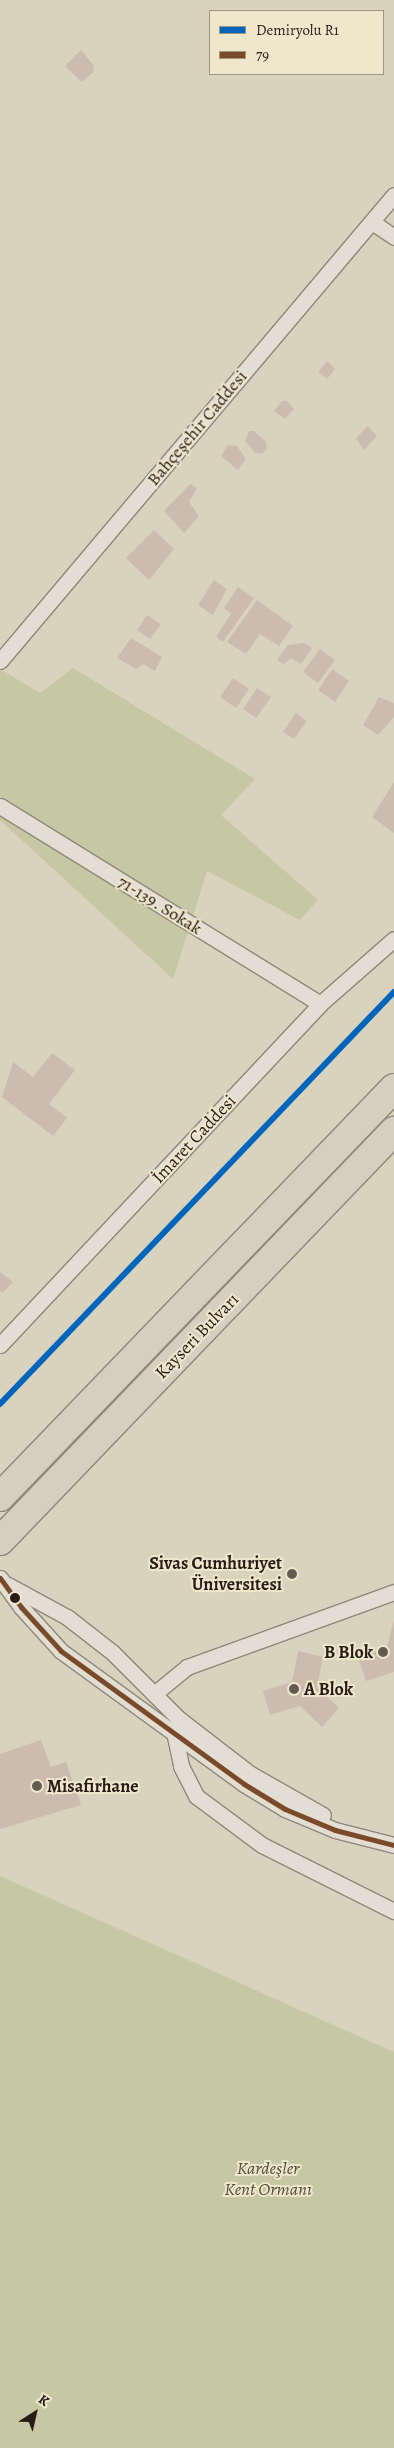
<!DOCTYPE html>
<html>
<head>
<meta charset="utf-8">
<style>
	body { margin:0 }
	#map { position:relative; width:394px; height:2448px; overflow:hidden; background:#d9d3bd; font-family:Alegreya,serif }
	div>[style] { position:absolute }
	.green>* { inset:0; background:#c5c8a2 }
	.building>* { inset:0; background:#ccbcae }
	.roads { filter:drop-shadow(1px 0 #8d887b) drop-shadow(-1px 0 #8d887b) drop-shadow(0 1px #8d887b) drop-shadow(0 -1px #8d887b) }
	.street>* { height:15px; margin:-7.5px; padding:0 7.5px; transform-origin:7.5px; border-radius:7.5px; background:#e2ded3 }
	.highway>* { height:28px; margin:-14px; padding:0 14px; transform-origin:14px; border-radius:14px; background:#d6cfbf }
	.bus-1>* { height:5px; margin:-2.5px; padding:0 2.5px; transform-origin:2.5px; border-radius:2.5px; background:#7a4b2a }
	.rail-1>* { height:6px; margin:-3px; padding:0 3px; transform-origin:3px; border-radius:3px; background:#0065bd }
	.dots>* { width:14px; height:14px; translate:-50% -50%; box-sizing:border-box; border:2px solid #efe6cc; border-radius:50% }
	span { translate:-50% -50%; white-space:nowrap; text-align:center; line-height:1.15; -webkit-text-stroke:4px #efe6cc; paint-order:stroke }
	.street-label { font-size:18px; color:#271c16 }
	.poi-label { font-size:18px; color:#271c16; font-weight:700 }
	.right { translate:-100% -50%; text-align:right }
	.left { translate:0 -50%; text-align:left }
	.park-label { font-size:18px; color:#524d39; font-style:italic }
	.legend { position:absolute; left:209px; top:10px; width:175px; height:65px; box-sizing:border-box; background:#efe6cc; border:1px solid #9f9583; margin:0; padding:6px 9px; list-style:none; font-size:15px; color:#271c16 }
	.legend li { display:flex; align-items:center; gap:10px; height:25px }
	.legend b { width:25px; border:1px solid #9f9583 }
	.north { position:absolute; left:10px; top:2388px; width:50px; height:50px; -webkit-text-stroke:4px #efe6cc; paint-order:stroke; rotate:35deg; font-size:14px; font-weight:700; line-height:20px; text-align:center; color:#271c16 }
	.north::after { content:''; display:block; margin:auto; width:18px; height:22px; background:#271c16; clip-path:polygon(50% 0,100% 100%,50% 72%,0 100%) }
</style>
</head>
<body>
<div id="map">
	<div class="green">
		<i style="clip-path:polygon(73px 668px,255px 779px,221px 815px,318px 900px,300px 920px,207px 871px,173px 979px,0 820px,0 669px,40px 693px)"></i>
		<i style="clip-path:polygon(0 1876px,394px 2052px,394px 2448px,0 2448px)"></i>
	</div>
	<div class="building">
		<i style="clip-path:polygon(81px 50px,94px 66px,93px 72px,82px 82px,65px 66px)"></i>
		<i style="clip-path:polygon(327px 361px,335px 369px,327px 379px,318px 372px)"></i>
		<i style="clip-path:polygon(282px 401px,287px 401px,294px 409px,285px 419px,274px 411px)"></i>
		<i style="clip-path:polygon(368px 426px,377px 436px,364px 450px,356px 438px)"></i>
		<i style="clip-path:polygon(249px 431px,254px 431px,266px 442px,267px 448px,262px 454px,255px 453px,245px 441px)"></i>
		<i style="clip-path:polygon(228px 445px,237px 446px,246px 459px,238px 470px,221px 456px)"></i>
		<i style="clip-path:polygon(190px 484px,197px 488px,189px 502px,199px 516px,184px 533px,164px 511px)"></i>
		<i style="clip-path:polygon(154px 530px,174px 549px,149px 580px,126px 558px)"></i>
		<i style="clip-path:polygon(214px 580px,227px 589px,213px 615px,198px 605px)"></i>
		<i style="clip-path:polygon(238px 587px,254px 598px,223px 642px,216px 637px,231px 614px,224px 608px)"></i>
		<i style="clip-path:polygon(257px 600px,293px 626px,279px 646px,260px 634px,246px 654px,227px 642px)"></i>
		<i style="clip-path:polygon(147px 615px,161px 624px,150px 639px,137px 630px)"></i>
		<i style="clip-path:polygon(131px 638px,162px 657px,155px 671px,143px 664px,136px 669px,117px 658px)"></i>
		<i style="clip-path:polygon(305px 643px,312px 648px,301px 664px,291px 658px,284px 664px,277px 660px,288px 645px)"></i>
		<i style="clip-path:polygon(320px 649px,335px 660px,318px 683px,303px 672px)"></i>
		<i style="clip-path:polygon(332px 669px,349px 681px,335px 702px,318px 690px)"></i>
		<i style="clip-path:polygon(233px 678px,249px 689px,236px 708px,220px 697px)"></i>
		<i style="clip-path:polygon(257px 688px,271px 697px,256px 718px,243px 709px)"></i>
		<i style="clip-path:polygon(379px 697px,394px 703px,394px 717px,378px 735px,363px 725px)"></i>
		<i style="clip-path:polygon(296px 713px,307px 721px,294px 739px,283px 732px)"></i>
		<i style="clip-path:polygon(394px 782px,394px 833px,372px 817px)"></i>
		<i style="clip-path:polygon(52px 1053px,75px 1070px,49px 1104px,67px 1118px,53px 1136px,2px 1097px,13px 1062px,33px 1077px)"></i>
		<i style="clip-path:polygon(0 1272px,13px 1282px,2px 1293px,0 1291px)"></i>
		<i style="clip-path:polygon(394px 1620px,394px 1672px,366px 1681px,358px 1657px,387px 1647px)"></i>
		<i style="clip-path:polygon(298px 1651px,323px 1657px,317px 1687px,339px 1708px,322px 1727px,300px 1706px,270px 1715px,263px 1691px,292px 1682px)"></i>
		<i style="clip-path:polygon(41px 1740px,51px 1767px,66px 1762px,81px 1805px,0 1829px,0 1754px)"></i>
	</div>
	<div class="roads">
		<div class="street">
			<i style="left:372px;top:222px;width:27px;rotate:34deg"></i>
			<i style="left:0;top:661px;width:610px;rotate:-49.79deg"></i>
			<i style="left:0;top:806px;width:376px;rotate:31.7deg"></i>
			<i style="left:0;top:1345px;width:468px;rotate:-46.8deg"></i>
			<i style="left:320px;top:1004px;width:98px;rotate:-41.3deg"></i>
			<i style="left:0;top:1578px;width:36px;rotate:54deg"></i>
			<i style="left:21px;top:1607px;width:59px;rotate:47.7deg"></i>
			<i style="left:61px;top:1651px;width:226px;rotate:36deg"></i>
			<i style="left:244px;top:1784px;width:48px;rotate:31.4deg"></i>
			<i style="left:285px;top:1809px;width:54px;rotate:22.8deg"></i>
			<i style="left:335px;top:1830px;width:61px;rotate:14.3deg"></i>
			<i style="left:8px;top:1585px;width:67px;rotate:28.5deg"></i>
			<i style="left:67px;top:1617px;width:58px;rotate:38deg"></i>
			<i style="left:113px;top:1653px;width:93px;rotate:45deg"></i>
			<i style="left:179px;top:1719px;width:88px;rotate:37.6deg"></i>
			<i style="left:249px;top:1773px;width:85px;rotate:29.6deg"></i>
			<i style="left:154px;top:1694px;width:43px;rotate:-39.3deg"></i>
			<i style="left:187px;top:1667px;width:220px;rotate:-19.9deg"></i>
			<i style="left:174px;top:1732px;width:35px;rotate:78deg"></i>
			<i style="left:181px;top:1766px;width:34px;rotate:63deg"></i>
			<i style="left:196px;top:1796px;width:82px;rotate:36.6deg"></i>
			<i style="left:262px;top:1845px;width:148px;rotate:26.6deg"></i>
		</div>
		<div class="highway">
			<i style="left:0;top:1497px;width:568px;rotate:-46.07deg"></i>
			<i style="left:0;top:1541px;width:569px;rotate:-46.14deg"></i>
		</div>
	</div>
	<div class="bus-1">
		<i style="left:0;top:1578px;width:36px;rotate:54deg"></i>
		<i style="left:21px;top:1607px;width:59px;rotate:47.7deg"></i>
		<i style="left:61px;top:1651px;width:226px;rotate:36deg"></i>
		<i style="left:244px;top:1784px;width:48px;rotate:31.4deg"></i>
		<i style="left:285px;top:1809px;width:54px;rotate:22.8deg"></i>
		<i style="left:335px;top:1830px;width:61px;rotate:14.3deg"></i>
	</div>
	<div class="rail-1">
		<i style="left:0;top:1404px;width:570px;rotate:-46.28deg"></i>
	</div>
	<div class="dots">
		<i style="left:292px;top:1574px;background:#655c50"></i>
		<i style="left:15px;top:1598px;background:#271c16"></i>
		<i style="left:383px;top:1652px;background:#655c50"></i>
		<i style="left:294px;top:1689px;background:#655c50"></i>
		<i style="left:37px;top:1786px;background:#655c50"></i>
	</div>
	<div class="street-label">
		<span style="left:197px;top:428px;rotate:-50deg">Bahçeşehir Caddesi</span>
		<span style="left:160px;top:905px;rotate:32deg">71-139. Sokak</span>
		<span style="left:194px;top:1139px;rotate:-47deg">İmaret Caddesi</span>
		<span style="left:197px;top:1336px;rotate:-46deg">Kayseri Bulvarı</span>
	</div>
	<div class="poi-label">
		<span class="right" style="left:282px;top:1574px">Sivas Cumhuriyet<br>Üniversitesi</span>
		<span class="right" style="left:373px;top:1652px">B Blok</span>
		<span class="left" style="left:304px;top:1689px">A Blok</span>
		<span class="left" style="left:47px;top:1786px">Misafirhane</span>
	</div>
	<div class="park-label">
		<span style="left:268px;top:2179px">Kardeşler<br>Kent Ormanı</span>
	</div>
	<ul class="legend">
	<li><b style="height:6px;background:#0065bd"></b>Demiryolu R1</li>
	<li><b style="height:6px;background:#7a4b2a"></b>79</li>
	</ul>
	<div class="north">K</div>
</div>
</body>
</html>
